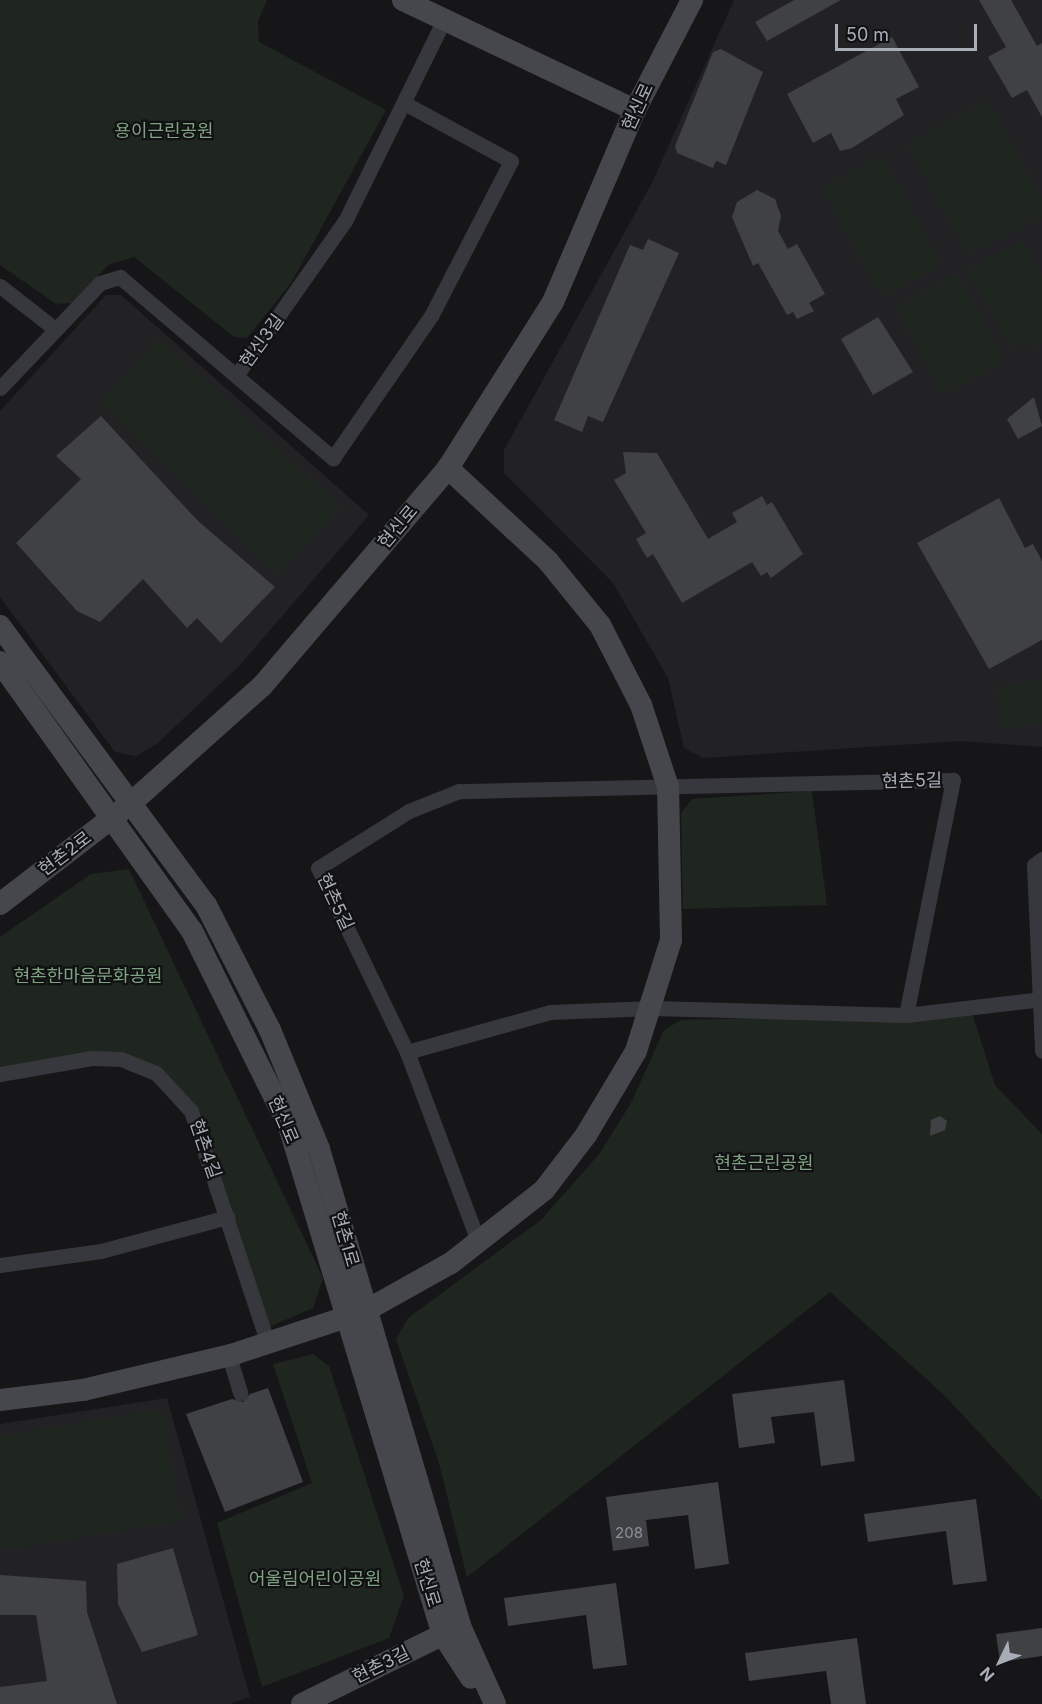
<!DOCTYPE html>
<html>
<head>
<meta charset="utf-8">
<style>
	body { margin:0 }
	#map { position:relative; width:1042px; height:1704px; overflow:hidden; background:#161618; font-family:Inter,"Noto Sans KR",sans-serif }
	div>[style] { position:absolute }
	.built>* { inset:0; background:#222225 }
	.green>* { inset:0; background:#1e261f }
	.building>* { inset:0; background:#404145 }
	.street>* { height:15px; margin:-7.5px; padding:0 7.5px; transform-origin:7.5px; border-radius:7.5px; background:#37383d }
	.secondary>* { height:22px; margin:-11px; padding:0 11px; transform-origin:11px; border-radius:11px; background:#45474d }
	span { translate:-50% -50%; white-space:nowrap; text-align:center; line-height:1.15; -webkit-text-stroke:4.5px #111113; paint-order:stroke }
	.number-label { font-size:15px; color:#8e929b }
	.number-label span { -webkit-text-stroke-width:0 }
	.street-label { font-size:18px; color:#a8adb8 }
	.park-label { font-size:18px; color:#7fa381 }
	.north { position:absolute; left:970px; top:1632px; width:60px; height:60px; -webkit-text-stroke:4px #111113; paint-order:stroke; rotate:227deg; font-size:16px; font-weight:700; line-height:24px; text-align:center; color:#a8adb8 }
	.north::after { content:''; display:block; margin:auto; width:21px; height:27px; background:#a8adb8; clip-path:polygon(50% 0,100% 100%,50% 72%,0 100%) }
	.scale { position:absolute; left:835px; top:24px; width:142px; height:27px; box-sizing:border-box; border:3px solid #a8adb8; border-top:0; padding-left:8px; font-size:18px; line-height:21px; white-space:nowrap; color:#a8adb8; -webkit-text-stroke:4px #111113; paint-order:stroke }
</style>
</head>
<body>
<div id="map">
	<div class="built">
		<i style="clip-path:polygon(734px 0,1042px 0,1042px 747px,959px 741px,703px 758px,684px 748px,668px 678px,613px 583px,504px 473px,504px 450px,653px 181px)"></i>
		<i style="clip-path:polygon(106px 295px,121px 295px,369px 515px,240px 665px,157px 744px,136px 756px,115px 752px,0 597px,0 411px)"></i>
		<i style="clip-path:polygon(167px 1398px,250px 1697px,229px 1704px,0 1704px,0 1424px)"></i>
	</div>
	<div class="green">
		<i style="clip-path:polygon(0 0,267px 0,258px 21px,259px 42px,386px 110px,291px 283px,247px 338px,234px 337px,134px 257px,108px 265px,72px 303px,56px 304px,0 265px)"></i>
		<i style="clip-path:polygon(988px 100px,1042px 199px,1042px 217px,968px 255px,907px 144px)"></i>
		<i style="clip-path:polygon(882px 155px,942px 265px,882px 297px,822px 188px)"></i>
		<i style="clip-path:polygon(1023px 241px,1042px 277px,1042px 344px,1033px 349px,1028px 340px,1012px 349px,968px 270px)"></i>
		<i style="clip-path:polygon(958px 274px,1005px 362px,943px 395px,896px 307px)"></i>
		<i style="clip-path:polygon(159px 338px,341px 507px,275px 574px,100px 402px)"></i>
		<i style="clip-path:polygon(1042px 679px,1042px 722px,1004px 730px,996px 688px)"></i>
		<i style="clip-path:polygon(812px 791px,827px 905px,683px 909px,681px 813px,692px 799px)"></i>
		<i style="clip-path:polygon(129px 869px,323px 1278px,313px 1308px,264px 1329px,191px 1111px,156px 1073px,124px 1060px,0 1074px,0 937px,91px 874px)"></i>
		<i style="clip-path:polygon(972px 1013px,995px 1085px,1042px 1134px,1042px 1500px,943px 1394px,830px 1292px,467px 1577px,439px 1463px,396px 1339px,408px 1318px,541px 1220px,600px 1153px,631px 1103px,664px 1030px,681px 1020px)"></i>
		<i style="clip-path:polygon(313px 1354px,329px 1366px,404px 1596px,389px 1638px,262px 1687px,217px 1523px,312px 1483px,273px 1364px)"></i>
		<i style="clip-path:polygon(162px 1409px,181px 1520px,1px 1550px,0 1436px)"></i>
	</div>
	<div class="building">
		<i style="clip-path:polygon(794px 0,841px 0,767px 41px,755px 22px)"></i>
		<i style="clip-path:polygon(979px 0,1011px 0,1037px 46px,1042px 43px,1042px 117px,1027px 90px,1012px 98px,988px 57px,1006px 47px)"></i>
		<i style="clip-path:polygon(892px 37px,919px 87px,896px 99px,904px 115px,852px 148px,840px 151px,831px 133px,813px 143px,787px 94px)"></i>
		<i style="clip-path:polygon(721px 49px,763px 72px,726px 165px,716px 161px,713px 168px,677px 153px,675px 146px,713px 52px)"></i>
		<i style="clip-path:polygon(757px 190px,775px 199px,781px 216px,778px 231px,788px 249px,797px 244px,825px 294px,809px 303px,814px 311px,797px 319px,793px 312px,787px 315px,758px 263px,753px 266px,732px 217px,737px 202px)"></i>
		<i style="clip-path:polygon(648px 239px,679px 253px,603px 422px,588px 416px,582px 432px,554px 420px,630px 245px,643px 250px)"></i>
		<i style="clip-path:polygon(878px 317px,913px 372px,873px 395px,841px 339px)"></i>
		<i style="clip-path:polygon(1034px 397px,1042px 426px,1018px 439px,1007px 419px)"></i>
		<i style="clip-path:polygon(101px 416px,197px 520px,275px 587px,221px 643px,197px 618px,187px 628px,143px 579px,100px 622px,77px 611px,16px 543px,81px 479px,56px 456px)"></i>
		<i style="clip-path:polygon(623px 452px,657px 453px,708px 539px,737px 522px,732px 513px,762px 496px,767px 505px,772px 502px,803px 554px,771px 578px,767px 572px,761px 576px,752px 562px,682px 603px,653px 554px,647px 558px,636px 539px,646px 533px,614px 480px,626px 473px)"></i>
		<i style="clip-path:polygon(999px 498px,1025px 548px,1033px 544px,1042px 561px,1042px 640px,989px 669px,917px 543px)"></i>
		<i style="clip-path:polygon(940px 1116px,947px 1121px,945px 1130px,930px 1136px,931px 1120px)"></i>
		<i style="clip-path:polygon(844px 1380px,855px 1461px,821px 1466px,814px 1412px,771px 1417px,775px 1443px,739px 1448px,732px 1394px)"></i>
		<i style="clip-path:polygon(268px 1388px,303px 1482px,225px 1512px,186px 1414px,232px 1399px,243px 1402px,250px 1394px)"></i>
		<i style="clip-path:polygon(718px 1482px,729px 1564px,695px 1569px,688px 1515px,646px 1520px,649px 1546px,613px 1551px,606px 1497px)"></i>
		<i style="clip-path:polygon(976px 1499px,987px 1581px,953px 1585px,946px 1531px,868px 1542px,864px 1514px)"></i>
		<i style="clip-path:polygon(173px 1548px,198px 1635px,142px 1652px,118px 1604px,117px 1564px)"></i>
		<i style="clip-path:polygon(0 1575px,86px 1581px,87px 1612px,117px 1704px,0 1704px,0 1687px,47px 1681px,36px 1615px,0 1615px)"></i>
		<i style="clip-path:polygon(616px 1583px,627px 1665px,593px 1669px,586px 1615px,508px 1626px,504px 1598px)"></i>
		<i style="clip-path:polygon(1042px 1628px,1042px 1656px,1000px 1662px,996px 1634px)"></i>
		<i style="clip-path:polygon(857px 1638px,866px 1704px,831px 1704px,826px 1671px,749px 1681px,745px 1653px)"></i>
	</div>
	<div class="street">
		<i style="left:0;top:286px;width:70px;rotate:38deg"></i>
		<i style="left:238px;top:373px;width:186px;rotate:-54.9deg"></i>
		<i style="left:345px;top:221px;width:224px;rotate:-63.8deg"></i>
		<i style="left:0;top:388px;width:145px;rotate:-46.4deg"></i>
		<i style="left:100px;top:283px;width:21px;rotate:-17deg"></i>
		<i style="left:120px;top:277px;width:280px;rotate:40.4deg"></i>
		<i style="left:333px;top:458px;width:173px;rotate:-55.4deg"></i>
		<i style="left:431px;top:316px;width:174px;rotate:-62.7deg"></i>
		<i style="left:511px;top:161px;width:119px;rotate:-151.5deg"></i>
		<i style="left:1042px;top:859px;width:10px;rotate:143deg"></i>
		<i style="left:1034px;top:865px;width:186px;rotate:87.5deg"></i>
		<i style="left:906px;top:1015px;width:137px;rotate:-6.7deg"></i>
		<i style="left:407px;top:1052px;width:148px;rotate:-15.6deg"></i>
		<i style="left:550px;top:1012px;width:103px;rotate:-2.2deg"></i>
		<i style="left:653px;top:1008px;width:253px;rotate:1.6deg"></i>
		<i style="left:906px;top:1015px;width:240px;rotate:-78.7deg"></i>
		<i style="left:953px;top:780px;width:494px;rotate:178.7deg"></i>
		<i style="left:459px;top:791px;width:54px;rotate:158.2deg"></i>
		<i style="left:409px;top:811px;width:107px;rotate:147.9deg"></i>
		<i style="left:318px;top:868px;width:204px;rotate:64.2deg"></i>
		<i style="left:407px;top:1052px;width:205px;rotate:69.4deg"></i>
		<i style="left:0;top:1074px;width:93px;rotate:-9.9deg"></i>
		<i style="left:92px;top:1058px;width:29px;rotate:2deg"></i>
		<i style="left:121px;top:1059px;width:38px;rotate:22deg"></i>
		<i style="left:156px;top:1073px;width:52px;rotate:47.4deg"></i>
		<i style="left:191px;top:1111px;width:242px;rotate:71.7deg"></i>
		<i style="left:0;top:1265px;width:102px;rotate:-7.9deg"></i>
		<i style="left:101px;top:1251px;width:131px;rotate:-15deg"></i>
		<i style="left:229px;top:1356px;width:39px;rotate:73deg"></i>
	</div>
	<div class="secondary">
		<i style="left:403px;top:0;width:257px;rotate:25.4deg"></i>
		<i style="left:0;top:626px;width:347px;rotate:53.6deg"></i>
		<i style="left:206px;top:905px;width:140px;rotate:62.9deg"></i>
		<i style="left:270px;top:1030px;width:129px;rotate:67.6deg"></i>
		<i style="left:319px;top:1149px;width:497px;rotate:73.5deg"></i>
		<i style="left:460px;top:1626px;width:85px;rotate:65.8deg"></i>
		<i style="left:0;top:662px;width:330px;rotate:54.5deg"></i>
		<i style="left:192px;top:931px;width:218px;rotate:63.6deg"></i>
		<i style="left:289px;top:1126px;width:532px;rotate:73.17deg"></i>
		<i style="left:443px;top:1635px;width:51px;rotate:56.9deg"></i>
		<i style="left:0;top:904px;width:164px;rotate:-37.6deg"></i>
		<i style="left:130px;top:804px;width:177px;rotate:-41.8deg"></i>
		<i style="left:262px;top:686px;width:287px;rotate:-49.5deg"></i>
		<i style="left:448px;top:468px;width:196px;rotate:-57.7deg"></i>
		<i style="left:553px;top:302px;width:209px;rotate:-66.9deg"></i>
		<i style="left:635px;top:110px;width:124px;rotate:-62.6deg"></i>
		<i style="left:0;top:1400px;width:84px;rotate:-6.9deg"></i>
		<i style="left:83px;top:1390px;width:152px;rotate:-13.3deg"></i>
		<i style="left:231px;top:1355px;width:141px;rotate:-18.2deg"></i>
		<i style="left:365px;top:1311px;width:98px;rotate:-29.2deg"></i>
		<i style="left:451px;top:1263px;width:118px;rotate:-38.1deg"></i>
		<i style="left:544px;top:1190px;width:69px;rotate:-52.6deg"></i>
		<i style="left:586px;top:1135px;width:98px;rotate:-59.2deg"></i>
		<i style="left:636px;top:1051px;width:116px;rotate:-72.5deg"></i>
		<i style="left:671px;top:940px;width:153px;rotate:-91.1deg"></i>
		<i style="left:668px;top:787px;width:86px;rotate:-108.2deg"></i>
		<i style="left:641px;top:705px;width:90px;rotate:-117.1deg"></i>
		<i style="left:600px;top:625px;width:82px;rotate:-129.1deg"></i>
		<i style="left:548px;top:561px;width:137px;rotate:-137.1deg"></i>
		<i style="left:302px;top:1704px;width:172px;rotate:-26.3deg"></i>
	</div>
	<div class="number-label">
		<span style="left:629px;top:1533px">208</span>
	</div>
	<div class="street-label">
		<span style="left:638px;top:107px;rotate:-65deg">현신로</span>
		<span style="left:262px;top:341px;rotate:-54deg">현신3길</span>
		<span style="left:398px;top:527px;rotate:-50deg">현신로</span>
		<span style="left:912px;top:781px;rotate:-1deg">현촌5길</span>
		<span style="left:65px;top:854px;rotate:-37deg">현촌2로</span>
		<span style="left:335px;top:902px;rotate:65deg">현촌5길</span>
		<span style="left:283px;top:1120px;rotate:67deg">현신로</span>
		<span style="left:205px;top:1149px;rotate:71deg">현촌4길</span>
		<span style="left:345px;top:1239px;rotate:74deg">현촌1로</span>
		<span style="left:427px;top:1583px;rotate:73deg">현신로</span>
		<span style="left:381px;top:1665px;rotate:-26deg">현촌3길</span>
	</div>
	<div class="park-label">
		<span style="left:164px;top:131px">용이근린공원</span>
		<span style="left:88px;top:976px">현촌한마음문화공원</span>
		<span style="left:764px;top:1163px">현촌근린공원</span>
		<span style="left:315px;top:1579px">어울림어린이공원</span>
	</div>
	<div class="north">N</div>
	<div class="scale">50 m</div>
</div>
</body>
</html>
